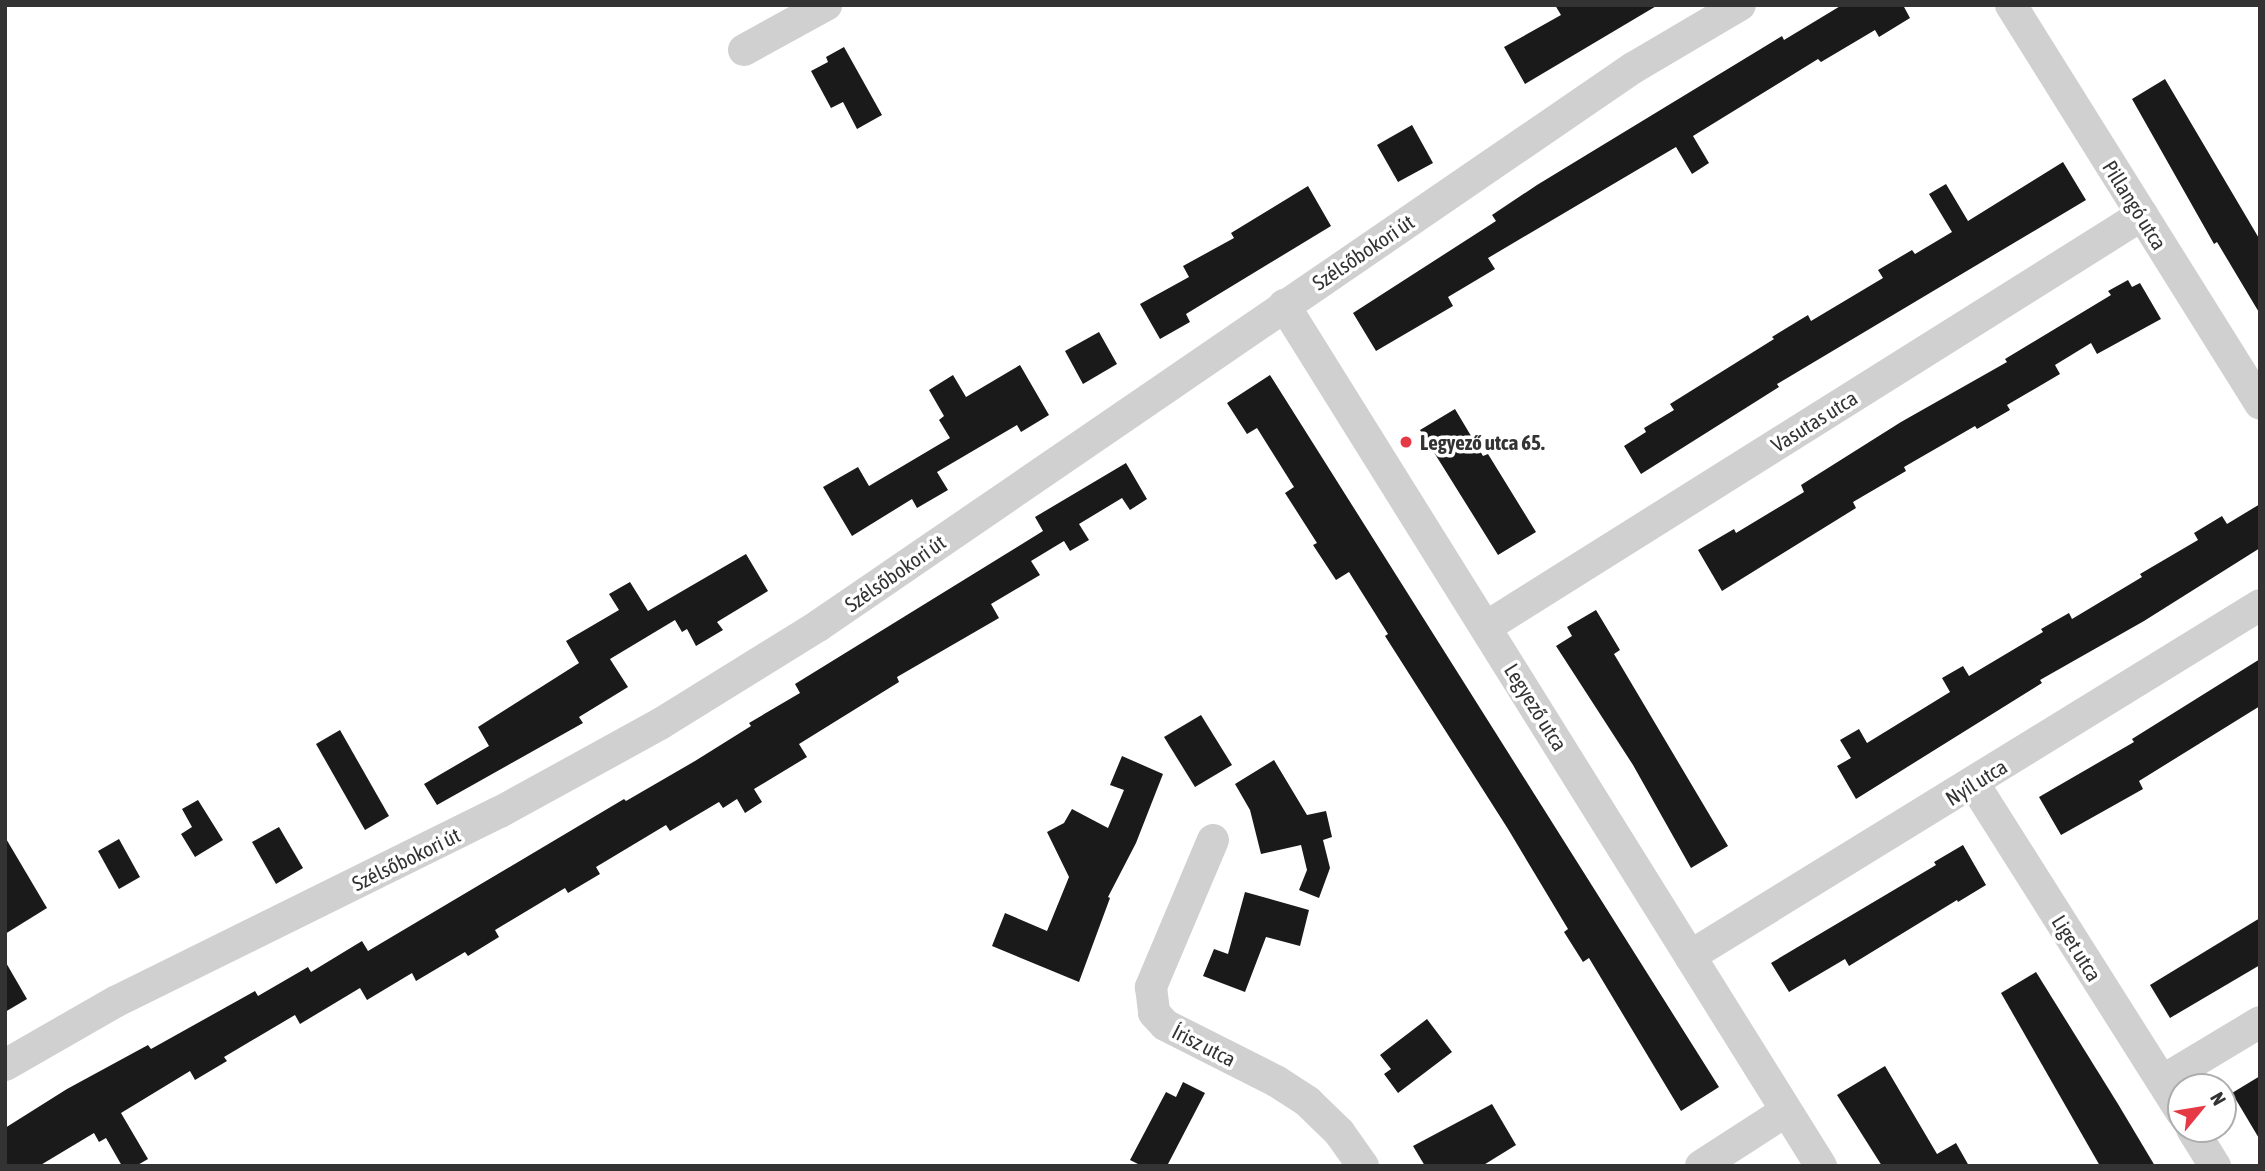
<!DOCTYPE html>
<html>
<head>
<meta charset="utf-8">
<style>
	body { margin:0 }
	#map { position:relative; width:2265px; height:1171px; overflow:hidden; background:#fff; font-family:"Asap Condensed",sans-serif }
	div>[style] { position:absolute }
	.building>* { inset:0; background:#1a1a1a }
	.minor>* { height:32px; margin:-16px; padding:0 16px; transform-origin:16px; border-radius:16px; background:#d0d0d0 }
	.dots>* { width:19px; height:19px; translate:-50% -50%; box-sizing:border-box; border:4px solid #fff; border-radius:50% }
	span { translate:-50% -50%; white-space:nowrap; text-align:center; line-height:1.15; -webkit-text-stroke:7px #fff; paint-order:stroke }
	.street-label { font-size:21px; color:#333 }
	.poi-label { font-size:21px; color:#333; font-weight:700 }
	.left { translate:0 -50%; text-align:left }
	.frame { position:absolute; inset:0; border:7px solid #333; pointer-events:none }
	.north { position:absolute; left:2167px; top:1073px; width:70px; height:70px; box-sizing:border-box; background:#fff; border:2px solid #adadad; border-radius:50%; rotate:60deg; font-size:19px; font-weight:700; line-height:28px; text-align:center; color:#333 }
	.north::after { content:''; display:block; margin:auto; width:24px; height:32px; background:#e63946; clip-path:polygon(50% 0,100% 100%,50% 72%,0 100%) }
</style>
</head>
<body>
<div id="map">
	<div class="building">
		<i style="clip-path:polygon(1555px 5px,1658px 5px,1525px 84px,1504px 47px,1561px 15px)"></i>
		<i style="clip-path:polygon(1842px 5px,1903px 5px,1910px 18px,1879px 37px,1875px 30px,1821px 62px,1818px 59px,1693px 136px,1709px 163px,1692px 174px,1676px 147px,1488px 258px,1495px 269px,1448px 297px,1453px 306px,1376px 351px,1353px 313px,1496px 221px,1492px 215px,1537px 185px,1782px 36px,1784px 40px)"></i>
		<i style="clip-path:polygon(844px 47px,882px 115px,857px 129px,843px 102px,831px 108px,811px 71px,828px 62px,826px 57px)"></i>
		<i style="clip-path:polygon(2165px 79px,2260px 240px,2260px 314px,2217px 242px,2214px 244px,2132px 99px)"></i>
		<i style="clip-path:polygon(1412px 125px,1433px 163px,1398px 182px,1377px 145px)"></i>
		<i style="clip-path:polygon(2063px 162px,2086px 200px,1777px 384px,1779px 387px,1641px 474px,1624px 446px,1646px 432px,1644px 428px,1674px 410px,1670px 404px,1774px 339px,1772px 337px,1808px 315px,1811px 321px,1883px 278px,1878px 270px,1912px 250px,1915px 254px,1952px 232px,1929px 194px,1946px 184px,1968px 221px)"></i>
		<i style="clip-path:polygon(1308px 186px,1331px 226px,1186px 314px,1190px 322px,1160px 339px,1140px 304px,1189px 277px,1183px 266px,1234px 238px,1231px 233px)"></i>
		<i style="clip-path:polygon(2128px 280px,2132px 287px,2140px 283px,2161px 319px,2097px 354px,2091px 343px,2055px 365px,2060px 374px,2007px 405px,2010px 410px,1977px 429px,1975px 426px,1904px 467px,1906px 471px,1853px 502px,1856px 508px,1722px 591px,1698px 550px,1734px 529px,1736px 533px,1804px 492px,1801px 485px,1901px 422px,2007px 362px,2005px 359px,2111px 295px,2108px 291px)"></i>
		<i style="clip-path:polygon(1099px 332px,1117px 364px,1083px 384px,1065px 351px)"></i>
		<i style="clip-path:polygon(1020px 365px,1049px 415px,1021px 432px,1017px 425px,937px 472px,948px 490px,917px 508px,912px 499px,852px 536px,823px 487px,858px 467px,869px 486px,950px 438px,939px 420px,944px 416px,929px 390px,953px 375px,966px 397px)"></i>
		<i style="clip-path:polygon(1270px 375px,1719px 1087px,1681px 1111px,1589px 958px,1583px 962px,1564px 932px,1568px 929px,1508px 829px,1385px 636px,1388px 634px,1349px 572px,1336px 580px,1313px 545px,1317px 543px,1285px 493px,1294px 487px,1257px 428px,1247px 434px,1227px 403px)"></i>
		<i style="clip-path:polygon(1455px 409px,1483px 456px,1488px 454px,1536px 532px,1498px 555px,1420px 430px)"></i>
		<i style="clip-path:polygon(1126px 463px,1147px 499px,1130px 510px,1122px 498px,1079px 524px,1089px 540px,1070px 551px,1064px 541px,1031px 561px,1040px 575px,991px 604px,999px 618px,897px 677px,899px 682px,799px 744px,807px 757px,754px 789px,762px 802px,745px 813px,737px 799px,723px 808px,719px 802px,670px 831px,666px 825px,596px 867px,600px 874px,568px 893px,565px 888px,495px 930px,499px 937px,468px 956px,465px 952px,416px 981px,412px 973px,367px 1000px,360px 988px,300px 1024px,295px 1015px,224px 1057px,227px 1061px,195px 1080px,190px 1071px,121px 1113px,148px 1159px,136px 1166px,122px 1166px,106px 1138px,99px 1142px,94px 1133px,39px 1166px,5px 1166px,5px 1128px,67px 1089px,148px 1045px,151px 1049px,255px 991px,258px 996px,308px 967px,311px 972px,362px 941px,368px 951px,624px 799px,626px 801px,695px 761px,751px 726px,749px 723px,800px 693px,795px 684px,1043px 531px,1035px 517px)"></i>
		<i style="clip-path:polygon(2260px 504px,2260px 548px,2144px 621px,2040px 680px,2042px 683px,1856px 799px,1837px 766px,1851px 758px,1840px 740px,1859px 729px,1867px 743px,1950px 692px,1942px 678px,1963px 666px,1969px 676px,2043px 632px,2041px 629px,2069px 613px,2072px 619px,2142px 577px,2140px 574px,2198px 540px,2194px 533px,2222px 516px,2227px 524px)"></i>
		<i style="clip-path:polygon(746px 554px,768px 591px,717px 622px,723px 630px,696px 646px,687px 629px,682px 632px,675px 620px,610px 659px,628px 687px,579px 717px,583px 723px,437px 805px,424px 784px,489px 746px,478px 727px,579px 663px,566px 641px,619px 610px,609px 594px,630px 582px,648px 611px)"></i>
		<i style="clip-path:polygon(1596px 610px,1620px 650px,1614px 654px,1728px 846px,1691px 868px,1633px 765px,1556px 646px,1572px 636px,1567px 627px)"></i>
		<i style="clip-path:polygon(2260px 659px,2260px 706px,2139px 781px,2143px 789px,2061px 835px,2039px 797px,2134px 742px,2132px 739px)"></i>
		<i style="clip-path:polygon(1201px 715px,1232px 765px,1195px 787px,1164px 737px)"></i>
		<i style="clip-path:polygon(340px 730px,389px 816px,365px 830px,316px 744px)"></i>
		<i style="clip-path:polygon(1122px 756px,1163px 774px,1136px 843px,1108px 897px,1110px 898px,1079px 982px,992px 946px,1005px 913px,1047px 931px,1069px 877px,1047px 832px,1064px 823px,1072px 809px,1108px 828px,1124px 790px,1110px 785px)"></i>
		<i style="clip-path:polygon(1274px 760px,1307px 815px,1326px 811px,1332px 837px,1323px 840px,1330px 868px,1319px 898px,1299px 890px,1307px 870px,1301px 845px,1261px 854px,1250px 810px,1235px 784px)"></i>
		<i style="clip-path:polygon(198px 800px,223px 840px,195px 857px,181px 834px,192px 827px,182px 809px)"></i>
		<i style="clip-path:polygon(279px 827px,303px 868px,276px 884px,252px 842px)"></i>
		<i style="clip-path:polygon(5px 837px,47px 908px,5px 934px)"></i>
		<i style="clip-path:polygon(119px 839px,140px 877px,119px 889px,98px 851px)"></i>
		<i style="clip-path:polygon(1963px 845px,1986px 885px,1958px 902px,1957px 900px,1849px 966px,1845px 959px,1789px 992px,1771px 963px,1936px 865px,1934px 862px)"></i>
		<i style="clip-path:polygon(1245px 892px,1309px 910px,1300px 946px,1266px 937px,1245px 992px,1203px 976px,1214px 949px,1228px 954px)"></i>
		<i style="clip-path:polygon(2260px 918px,2260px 965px,2170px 1018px,2150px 985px)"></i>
		<i style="clip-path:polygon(5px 961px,27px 999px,5px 1012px)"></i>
		<i style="clip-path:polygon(2036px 972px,2118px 1104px,2155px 1166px,2100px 1166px,2001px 993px)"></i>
		<i style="clip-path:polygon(1427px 1019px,1452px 1052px,1398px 1093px,1384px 1074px,1391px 1069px,1380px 1055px)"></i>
		<i style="clip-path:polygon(1885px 1066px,1937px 1154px,1956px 1143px,1969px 1166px,1882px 1166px,1837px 1095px)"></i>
		<i style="clip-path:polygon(2260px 1076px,2260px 1140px,2232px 1093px)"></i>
		<i style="clip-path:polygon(1183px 1082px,1205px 1093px,1167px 1166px,1142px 1166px,1130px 1160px,1166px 1092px,1176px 1097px)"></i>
		<i style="clip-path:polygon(1492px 1104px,1516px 1145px,1482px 1166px,1425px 1166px,1413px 1146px)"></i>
	</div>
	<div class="minor">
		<i style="left:2011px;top:5px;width:470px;rotate:58deg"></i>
		<i style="left:744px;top:50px;width:94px;rotate:-28.8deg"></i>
		<i style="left:1284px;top:305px;width:1015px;rotate:58.05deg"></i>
		<i style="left:1486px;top:627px;width:775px;rotate:-32.13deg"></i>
		<i style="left:1974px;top:784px;width:388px;rotate:57.7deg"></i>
		<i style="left:1213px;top:840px;width:160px;rotate:112.9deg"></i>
		<i style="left:1151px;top:987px;width:26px;rotate:83deg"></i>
		<i style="left:1154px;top:1013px;width:16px;rotate:47deg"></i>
		<i style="left:1165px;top:1025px;width:124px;rotate:26.8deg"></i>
		<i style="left:1276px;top:1081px;width:38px;rotate:33deg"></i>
		<i style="left:1308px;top:1102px;width:43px;rotate:44.1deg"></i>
		<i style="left:1339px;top:1132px;width:42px;rotate:54.8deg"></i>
		<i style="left:1690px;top:956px;width:669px;rotate:-31.62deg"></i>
		<i style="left:5px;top:1065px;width:127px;rotate:-29.8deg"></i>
		<i style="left:115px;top:1002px;width:429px;rotate:-26.3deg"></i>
		<i style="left:500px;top:812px;width:183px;rotate:-28.8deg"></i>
		<i style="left:660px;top:724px;width:186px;rotate:-31.8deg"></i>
		<i style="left:818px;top:626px;width:988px;rotate:-34.4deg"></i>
		<i style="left:1633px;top:68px;width:124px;rotate:-30.5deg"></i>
		<i style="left:2162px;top:1081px;width:114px;rotate:-31deg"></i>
		<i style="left:2192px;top:1129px;width:44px;rotate:58.1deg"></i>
		<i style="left:1701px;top:1166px;width:101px;rotate:-32.9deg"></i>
	</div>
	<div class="dots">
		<i style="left:1406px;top:442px;background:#e63946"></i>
	</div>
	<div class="street-label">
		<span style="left:2135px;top:205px;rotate:58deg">Pillangó utca</span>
		<span style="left:1363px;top:252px;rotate:-34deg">Szélsőbokori út</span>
		<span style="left:1814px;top:421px;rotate:-32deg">Vasutas utca</span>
		<span style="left:895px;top:573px;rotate:-35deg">Szélsőbokori út</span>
		<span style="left:1536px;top:707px;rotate:58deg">Legyező utca</span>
		<span style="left:1976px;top:782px;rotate:-32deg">Nyíl utca</span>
		<span style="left:406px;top:859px;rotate:-26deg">Szélsőbokori út</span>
		<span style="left:2077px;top:948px;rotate:58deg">Liget utca</span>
		<span style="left:1204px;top:1045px;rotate:27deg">Írisz utca</span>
	</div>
	<div class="poi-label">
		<span class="left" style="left:1420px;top:442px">Legyező utca 65.</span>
	</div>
	<div class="frame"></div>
	<div class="north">N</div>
</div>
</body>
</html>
